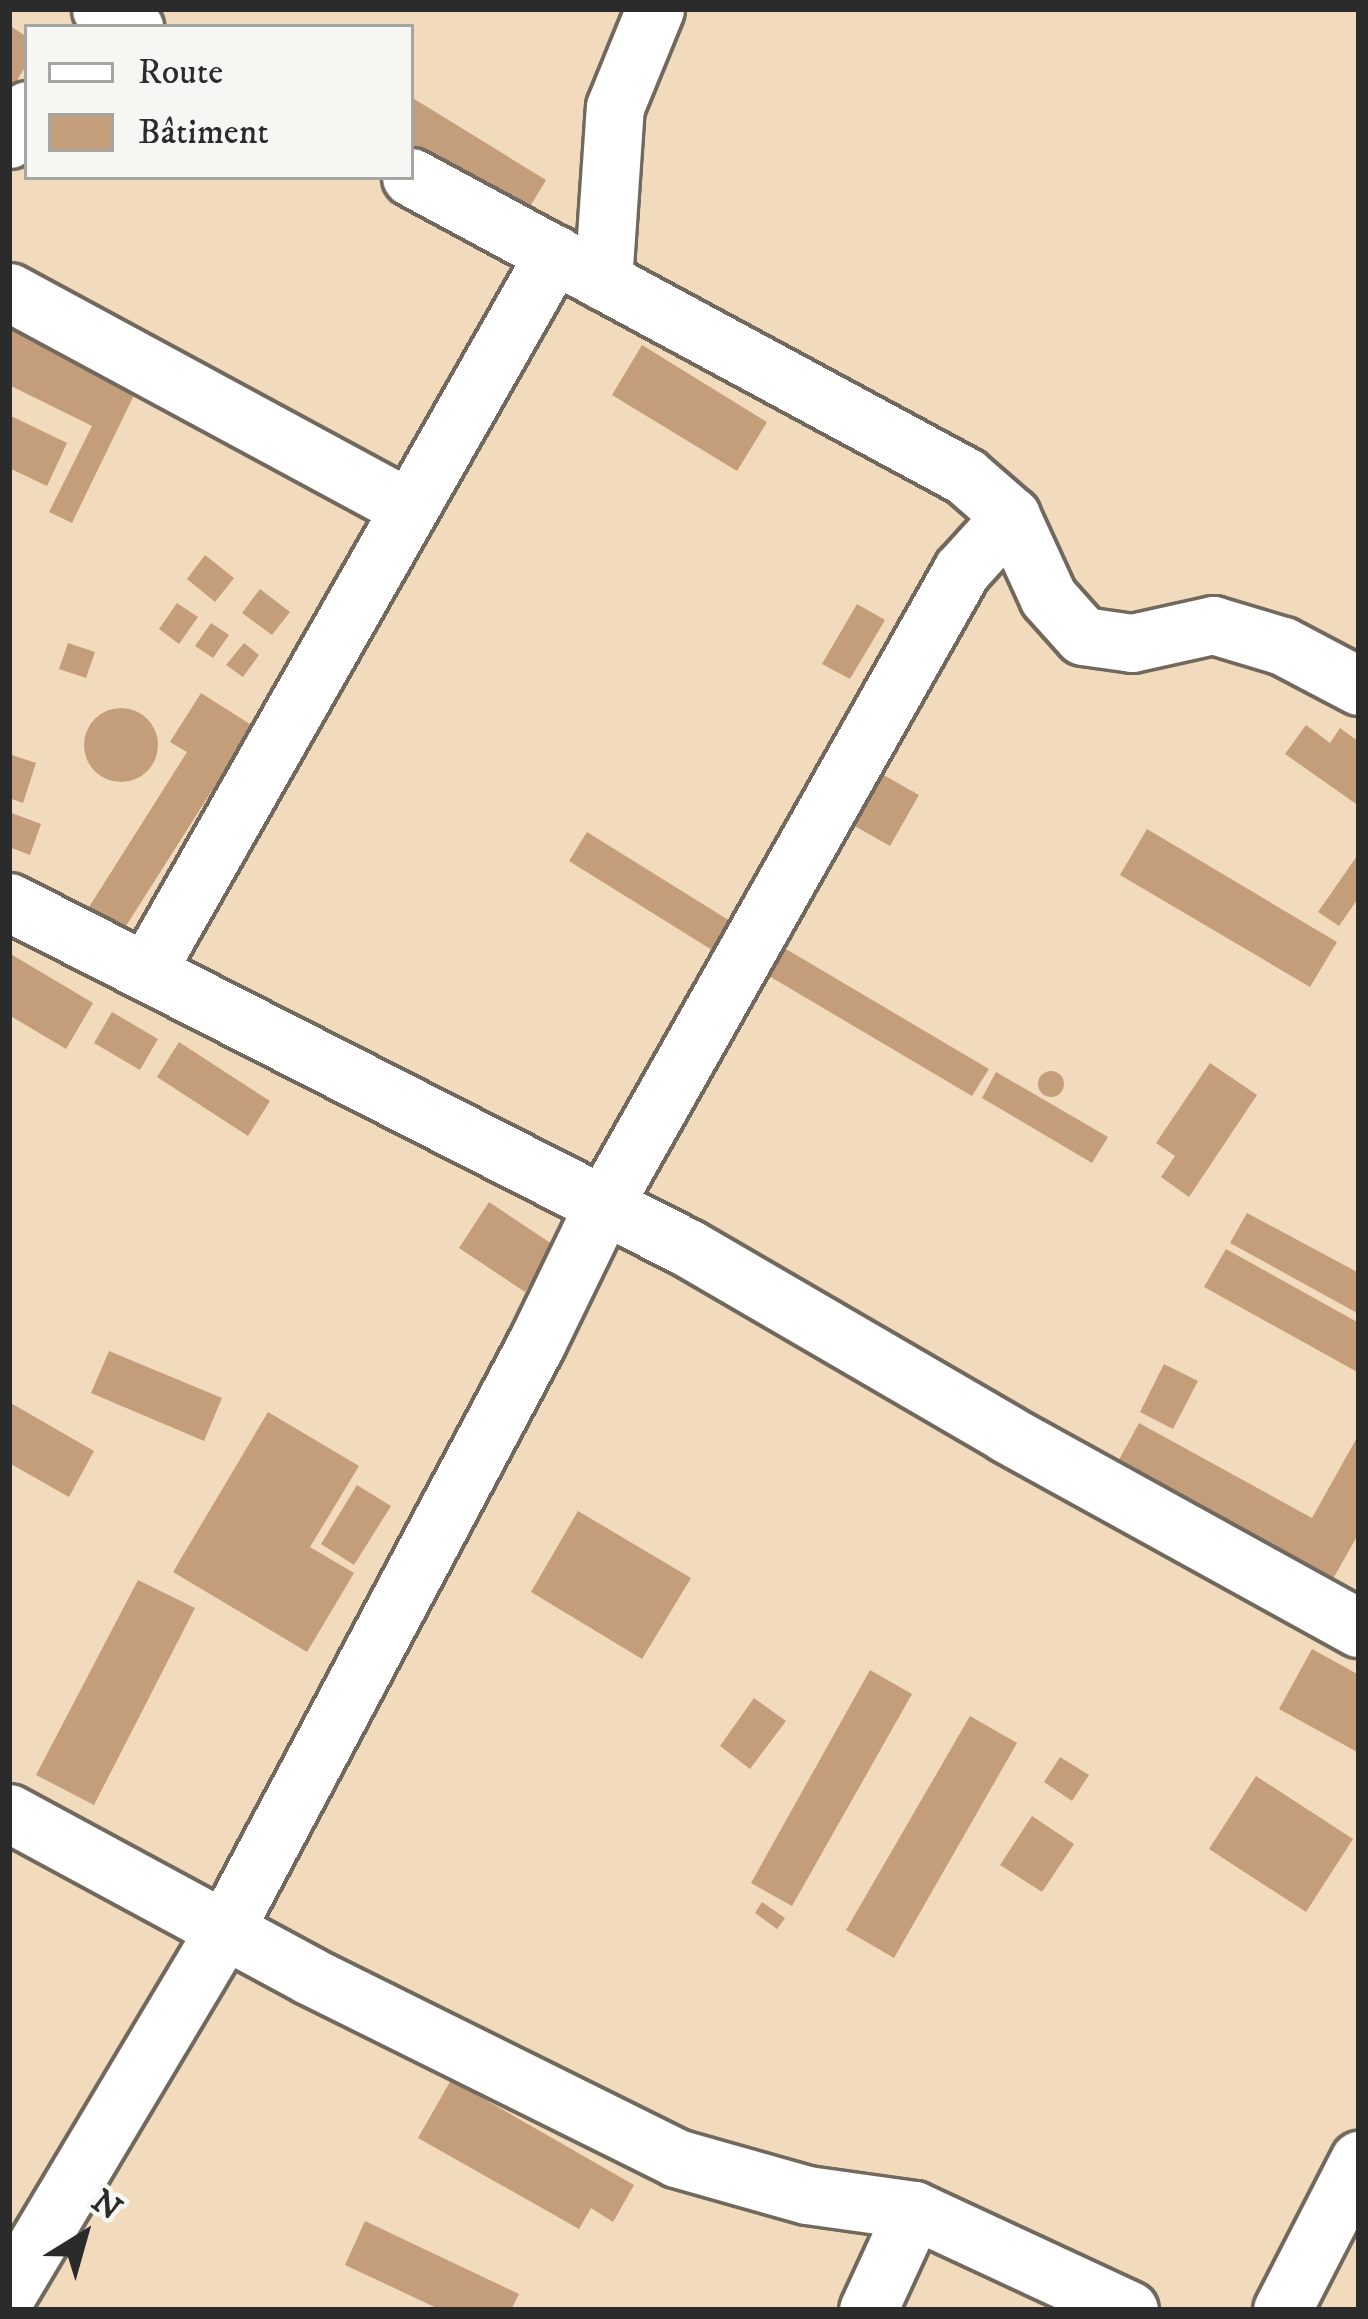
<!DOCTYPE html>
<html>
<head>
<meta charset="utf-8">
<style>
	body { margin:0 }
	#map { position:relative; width:1368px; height:2319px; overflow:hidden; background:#f2dbbc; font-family:"IM FELL DW Pica",serif }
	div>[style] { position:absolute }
	.building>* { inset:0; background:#c49e7b }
	.round { border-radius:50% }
	.roads { filter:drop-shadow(3px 0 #71695e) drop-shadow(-3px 0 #71695e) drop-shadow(0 3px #71695e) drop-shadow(0 -3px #71695e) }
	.street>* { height:57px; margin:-28.5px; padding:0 28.5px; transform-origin:28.5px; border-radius:28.5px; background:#fff }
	span { translate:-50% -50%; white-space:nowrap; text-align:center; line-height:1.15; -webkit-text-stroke:10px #f6f6f2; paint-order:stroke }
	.frame { position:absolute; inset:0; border:12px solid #2b2b2b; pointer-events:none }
	.legend { position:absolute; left:24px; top:24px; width:390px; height:156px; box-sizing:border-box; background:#f6f6f2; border:3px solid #a5a5a2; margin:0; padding:15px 21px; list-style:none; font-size:36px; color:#2b2b2b }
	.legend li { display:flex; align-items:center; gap:24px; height:60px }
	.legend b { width:60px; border:3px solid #a5a5a2 }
	.north { position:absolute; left:24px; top:2175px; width:120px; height:120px; -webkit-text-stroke:9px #f6f6f2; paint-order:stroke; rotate:37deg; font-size:33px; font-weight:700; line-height:48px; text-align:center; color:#2b2b2b }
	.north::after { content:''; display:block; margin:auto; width:42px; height:54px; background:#2b2b2b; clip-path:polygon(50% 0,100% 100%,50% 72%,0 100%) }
</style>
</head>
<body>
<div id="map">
	<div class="building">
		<i style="clip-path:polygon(9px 25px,27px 37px,27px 64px,9px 93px)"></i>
		<i style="clip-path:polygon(411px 97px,546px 180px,522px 220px,411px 152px)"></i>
		<i style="clip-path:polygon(9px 326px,137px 389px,72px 523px,49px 512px,92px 426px,9px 385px)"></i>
		<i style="clip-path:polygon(642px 345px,767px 422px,737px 471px,612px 395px)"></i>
		<i style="clip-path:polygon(9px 415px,67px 443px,47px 486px,9px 468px)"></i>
		<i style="clip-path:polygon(205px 555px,234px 578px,215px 602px,187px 579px)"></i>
		<i style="clip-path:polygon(260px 589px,290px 612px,272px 635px,242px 613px)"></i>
		<i style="clip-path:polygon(177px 603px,198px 617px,179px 644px,159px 629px)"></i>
		<i style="clip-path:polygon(857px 604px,885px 620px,850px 679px,822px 664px)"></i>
		<i style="clip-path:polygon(211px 623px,229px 635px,213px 658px,195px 646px)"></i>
		<i style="clip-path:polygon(68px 643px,95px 652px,86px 678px,59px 669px)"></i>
		<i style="clip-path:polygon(244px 643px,259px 655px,243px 677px,226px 665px)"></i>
		<i style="clip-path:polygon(201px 693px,253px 726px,119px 937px,84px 915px,187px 752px,170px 742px)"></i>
		<i class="round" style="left:84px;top:708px;width:74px;height:74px"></i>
		<i style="clip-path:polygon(1306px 725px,1330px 743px,1340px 728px,1359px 742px,1359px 806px,1285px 754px)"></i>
		<i style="clip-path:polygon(9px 754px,36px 763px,23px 803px,9px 798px)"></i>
		<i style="clip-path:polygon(880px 773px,919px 795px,890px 846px,851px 824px)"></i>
		<i style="clip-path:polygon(9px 812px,41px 824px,30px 855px,9px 847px)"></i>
		<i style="clip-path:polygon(1147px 829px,1337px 942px,1310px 987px,1120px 875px)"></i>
		<i style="clip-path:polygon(587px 832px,730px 921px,712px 950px,569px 861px)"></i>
		<i style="clip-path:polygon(1359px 853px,1359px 897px,1339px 926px,1318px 912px)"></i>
		<i style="clip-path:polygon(786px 949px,989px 1069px,972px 1096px,769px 976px)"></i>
		<i style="clip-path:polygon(9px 953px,93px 1003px,66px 1049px,9px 1015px)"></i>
		<i style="clip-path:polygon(112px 1012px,158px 1039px,140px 1070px,94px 1043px)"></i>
		<i style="clip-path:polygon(179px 1042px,270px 1101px,248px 1136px,157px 1077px)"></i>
		<i style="clip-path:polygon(1210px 1063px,1257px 1095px,1189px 1197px,1161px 1177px,1175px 1156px,1156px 1143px)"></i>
		<i class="round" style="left:1038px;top:1071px;width:26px;height:26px"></i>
		<i style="clip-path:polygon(996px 1072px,1108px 1137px,1092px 1163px,982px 1098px)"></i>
		<i style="clip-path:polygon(489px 1202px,555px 1246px,525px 1292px,459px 1248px)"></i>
		<i style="clip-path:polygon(1247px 1213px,1359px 1273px,1359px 1314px,1230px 1243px)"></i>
		<i style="clip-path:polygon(1226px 1249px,1359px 1323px,1359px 1373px,1204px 1287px)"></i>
		<i style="clip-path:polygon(109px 1351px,222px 1398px,204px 1441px,91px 1393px)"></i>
		<i style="clip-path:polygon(1164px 1364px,1198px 1381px,1173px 1429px,1140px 1412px)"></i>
		<i style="clip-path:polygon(9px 1402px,94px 1451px,69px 1497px,9px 1463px)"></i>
		<i style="clip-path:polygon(268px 1412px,359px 1466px,310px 1547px,354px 1573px,307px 1652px,173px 1572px)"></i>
		<i style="clip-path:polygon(1139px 1423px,1312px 1518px,1359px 1434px,1359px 1533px,1329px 1586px,1115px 1467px)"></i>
		<i style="clip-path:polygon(357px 1485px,391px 1506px,354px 1565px,321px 1544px)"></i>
		<i style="clip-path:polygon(578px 1511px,691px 1578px,642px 1659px,531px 1592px)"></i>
		<i style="clip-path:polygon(138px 1580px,195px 1608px,94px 1805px,36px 1775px)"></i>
		<i style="clip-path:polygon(1312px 1649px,1359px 1675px,1359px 1753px,1279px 1709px)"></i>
		<i style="clip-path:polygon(870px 1670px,912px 1694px,792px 1906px,751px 1883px)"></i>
		<i style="clip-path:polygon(754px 1698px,786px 1721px,750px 1769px,720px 1746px)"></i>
		<i style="clip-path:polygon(970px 1716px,1017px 1743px,894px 1958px,846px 1930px)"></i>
		<i style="clip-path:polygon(1060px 1757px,1089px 1775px,1072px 1801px,1044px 1782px)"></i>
		<i style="clip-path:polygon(1256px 1776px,1353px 1839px,1306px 1912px,1209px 1849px)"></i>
		<i style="clip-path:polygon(1032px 1816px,1074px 1844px,1042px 1892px,1000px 1865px)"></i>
		<i style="clip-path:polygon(762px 1902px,785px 1918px,777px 1929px,755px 1913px)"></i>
		<i style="clip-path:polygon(451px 2080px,634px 2185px,613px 2222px,591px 2208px,579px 2229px,418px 2138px)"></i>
		<i style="clip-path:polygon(365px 2221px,519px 2294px,511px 2310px,441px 2310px,345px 2265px)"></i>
	</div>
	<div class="roads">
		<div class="street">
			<i style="left:101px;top:9px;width:38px;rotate:29deg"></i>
			<i style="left:9px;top:139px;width:34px;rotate:-58deg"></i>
			<i style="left:411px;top:177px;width:630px;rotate:28.36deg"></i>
			<i style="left:965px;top:476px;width:61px;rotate:41deg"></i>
			<i style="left:1011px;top:516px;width:89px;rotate:65.4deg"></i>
			<i style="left:1048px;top:597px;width:52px;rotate:48.1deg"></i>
			<i style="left:1083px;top:636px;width:49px;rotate:8.1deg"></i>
			<i style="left:1132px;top:643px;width:83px;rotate:-12.5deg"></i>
			<i style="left:1213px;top:625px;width:73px;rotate:16.7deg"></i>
			<i style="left:1283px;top:646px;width:86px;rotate:27.8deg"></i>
			<i style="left:603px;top:281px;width:174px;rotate:-86.1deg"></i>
			<i style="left:615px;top:107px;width:106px;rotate:-67.8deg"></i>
			<i style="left:9px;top:292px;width:452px;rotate:28.4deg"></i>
			<i style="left:9px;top:902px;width:762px;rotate:27deg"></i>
			<i style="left:688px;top:1248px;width:369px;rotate:30.2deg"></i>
			<i style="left:1007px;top:1434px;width:402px;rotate:28.9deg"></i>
			<i style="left:147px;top:970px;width:824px;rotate:-60.38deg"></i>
			<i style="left:9px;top:1813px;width:342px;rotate:28.4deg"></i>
			<i style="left:310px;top:1976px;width:409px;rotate:26.4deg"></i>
			<i style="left:676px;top:2158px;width:136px;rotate:15.8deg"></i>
			<i style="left:807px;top:2195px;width:108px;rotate:8deg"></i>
			<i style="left:914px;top:2210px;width:237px;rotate:24.9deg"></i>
			<i style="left:9px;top:2291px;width:422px;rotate:-59.2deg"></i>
			<i style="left:225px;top:1929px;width:665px;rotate:-62.01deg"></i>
			<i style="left:537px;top:1342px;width:153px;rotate:-64.1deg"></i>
			<i style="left:604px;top:1204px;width:728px;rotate:-60.55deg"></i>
			<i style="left:962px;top:570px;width:73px;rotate:-47.8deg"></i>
			<i style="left:868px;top:2310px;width:110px;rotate:-65.3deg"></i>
			<i style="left:1282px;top:2310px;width:169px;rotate:-62.8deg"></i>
		</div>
	</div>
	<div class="frame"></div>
	<ul class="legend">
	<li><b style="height:15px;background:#fff"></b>Route</li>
	<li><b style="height:33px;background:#c49e7b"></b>Bâtiment</li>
	</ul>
	<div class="north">N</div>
</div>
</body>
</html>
